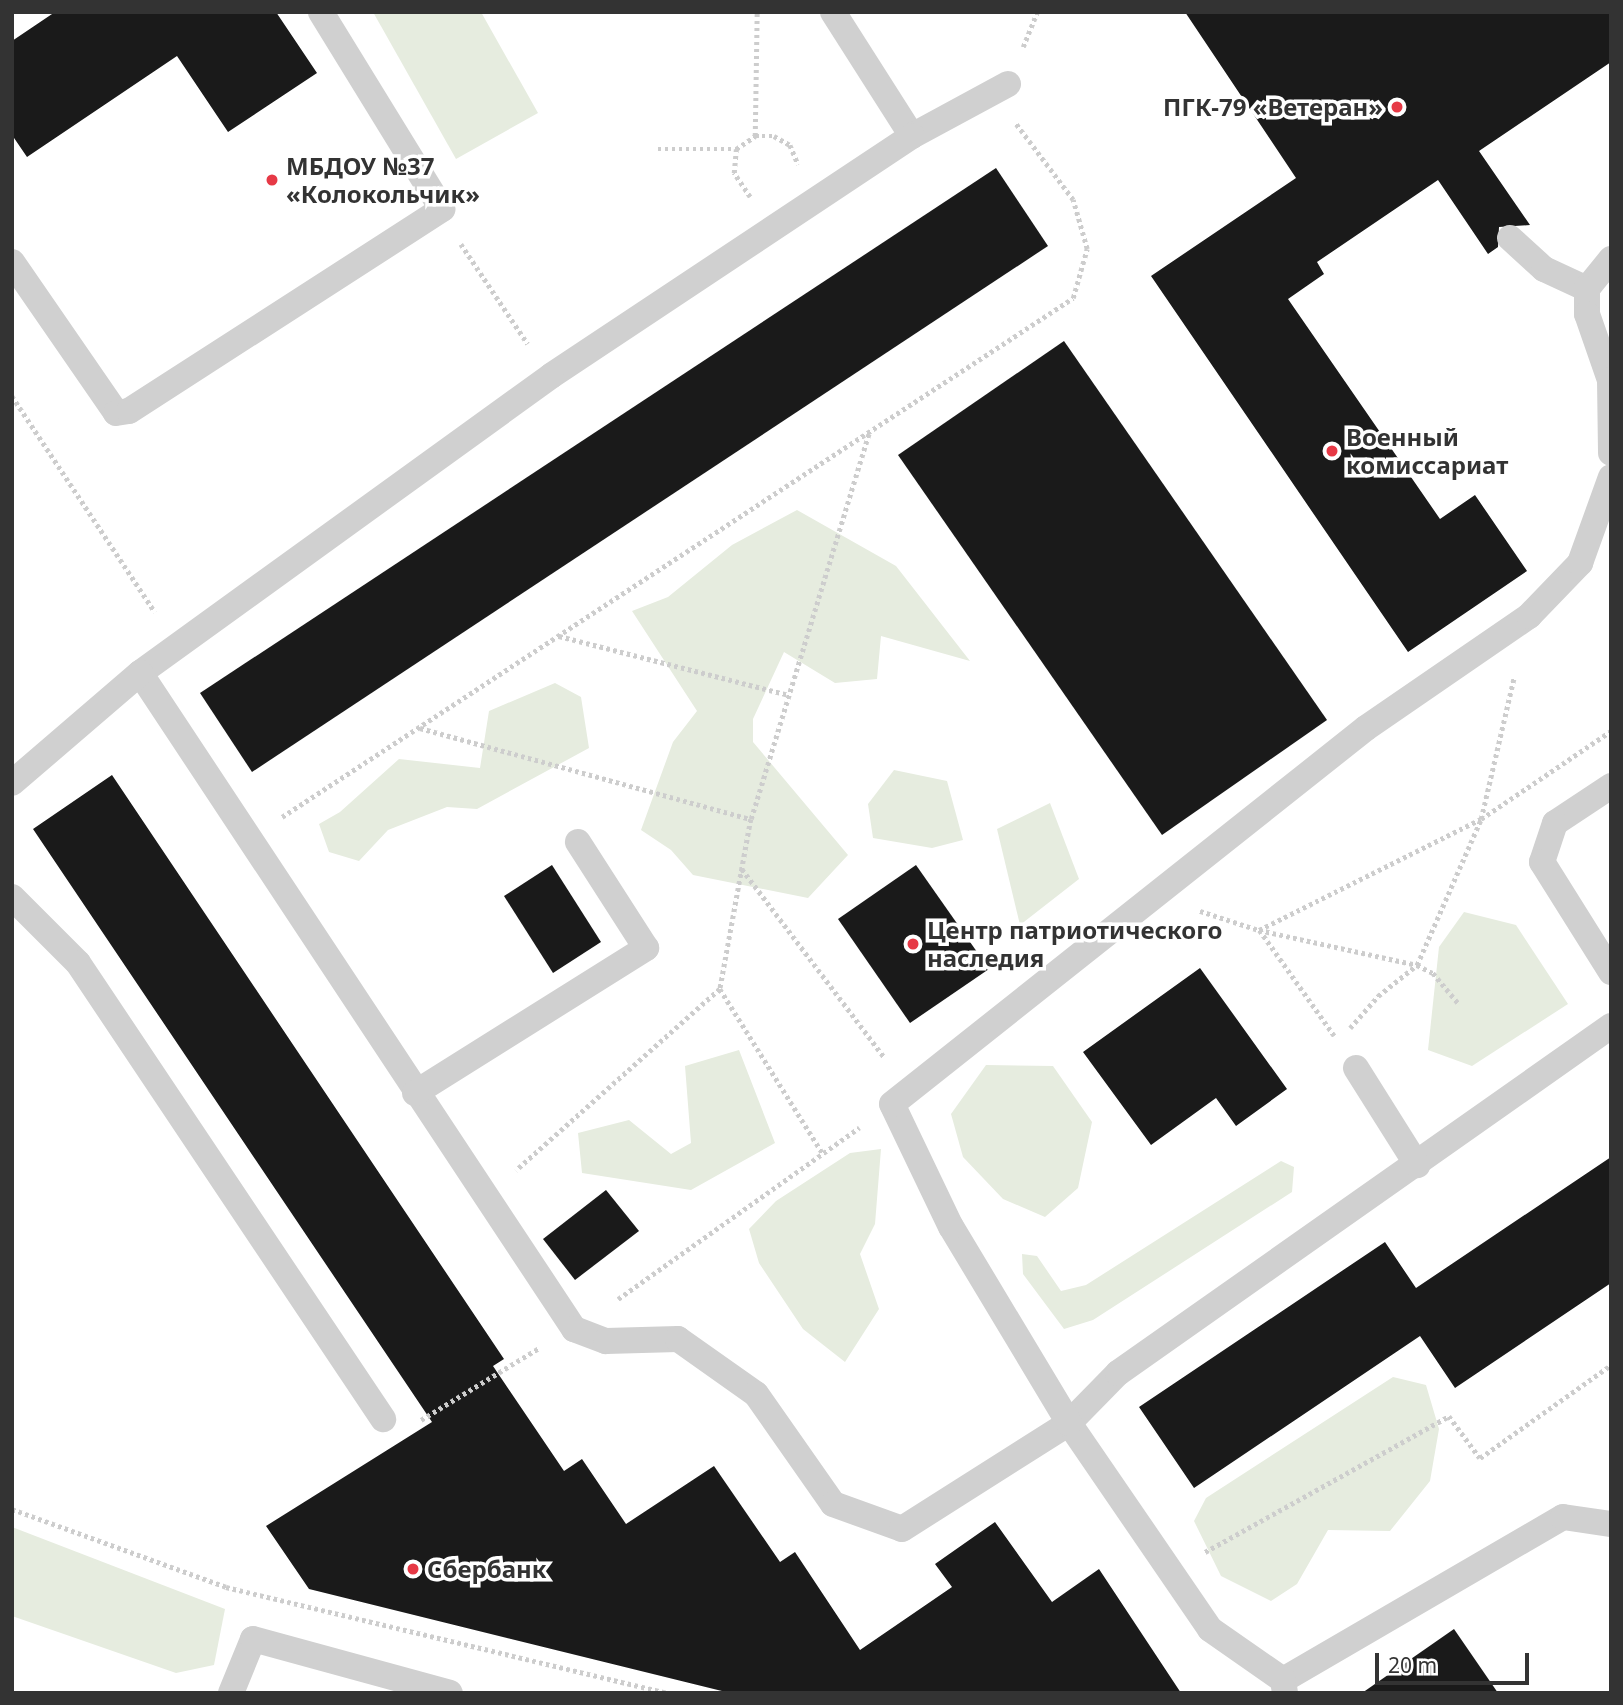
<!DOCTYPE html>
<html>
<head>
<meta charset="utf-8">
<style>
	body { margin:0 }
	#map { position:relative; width:1623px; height:1705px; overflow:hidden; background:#fff; font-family:"Noto Sans",sans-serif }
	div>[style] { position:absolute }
	.green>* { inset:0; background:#e6ecdf }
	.building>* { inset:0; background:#1a1a1a }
	.path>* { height:4.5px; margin-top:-2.25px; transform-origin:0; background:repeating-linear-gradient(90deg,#cdcdcd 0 3.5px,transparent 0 7px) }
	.lane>* { height:26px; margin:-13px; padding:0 13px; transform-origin:13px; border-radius:13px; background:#d0d0d0 }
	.dots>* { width:19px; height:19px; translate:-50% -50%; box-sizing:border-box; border:4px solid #fff; border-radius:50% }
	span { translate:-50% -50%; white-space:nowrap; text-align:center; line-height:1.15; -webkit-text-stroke:7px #fff; paint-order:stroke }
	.poi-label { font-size:24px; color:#333; font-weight:700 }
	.right { translate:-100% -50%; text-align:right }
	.left { translate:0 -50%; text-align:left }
	.frame { position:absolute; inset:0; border:14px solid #333; pointer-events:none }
	.scale { position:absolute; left:1375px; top:1653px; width:154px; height:32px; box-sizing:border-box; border:4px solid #333; border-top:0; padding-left:9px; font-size:21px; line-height:24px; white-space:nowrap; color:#333; -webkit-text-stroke:5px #fff; paint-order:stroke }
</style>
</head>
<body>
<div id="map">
	<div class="green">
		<i style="clip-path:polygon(373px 12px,481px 12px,538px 113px,456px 159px)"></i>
		<i style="clip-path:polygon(797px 510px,896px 566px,970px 661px,881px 636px,877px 679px,835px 683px,784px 652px,753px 719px,753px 742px,848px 855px,808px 898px,693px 875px,671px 850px,641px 830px,673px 742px,697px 711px,632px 611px,668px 597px,732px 545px)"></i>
		<i style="clip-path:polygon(555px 683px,581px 697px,589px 748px,477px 809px,447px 807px,388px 830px,359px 861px,329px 852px,319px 824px,340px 812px,399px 759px,480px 768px,489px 711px)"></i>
		<i style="clip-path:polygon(894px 770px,947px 781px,963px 840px,932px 848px,873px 838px,868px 804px)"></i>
		<i style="clip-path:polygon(1050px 803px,1079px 879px,1020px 925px,997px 829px)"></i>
		<i style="clip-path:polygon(1464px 912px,1516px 925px,1568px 1004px,1472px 1066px,1428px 1050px,1439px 947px)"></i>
		<i style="clip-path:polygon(739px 1050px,775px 1143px,691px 1190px,582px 1173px,578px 1133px,629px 1120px,671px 1154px,691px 1143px,685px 1066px)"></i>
		<i style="clip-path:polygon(986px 1065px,1053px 1066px,1092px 1122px,1078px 1188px,1045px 1217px,1003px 1199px,963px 1157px,951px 1114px)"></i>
		<i style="clip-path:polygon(881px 1149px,875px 1224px,860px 1254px,879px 1309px,845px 1362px,803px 1329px,759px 1263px,749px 1229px,776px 1201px,850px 1153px)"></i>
		<i style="clip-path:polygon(1281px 1161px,1294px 1167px,1292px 1192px,1093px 1320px,1064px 1329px,1023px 1274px,1022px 1254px,1037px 1256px,1061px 1291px,1086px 1285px)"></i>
		<i style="clip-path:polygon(1393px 1377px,1426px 1385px,1439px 1429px,1430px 1481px,1390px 1531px,1328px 1530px,1297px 1584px,1271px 1601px,1221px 1576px,1194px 1521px,1206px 1498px)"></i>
		<i style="clip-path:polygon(12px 1527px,225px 1609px,214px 1665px,176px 1673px,12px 1616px)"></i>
	</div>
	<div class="building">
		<i style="clip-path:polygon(55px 12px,276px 12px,317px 73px,228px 132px,177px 56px,27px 157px,12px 135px,12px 41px)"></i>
		<i style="clip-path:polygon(1185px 12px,1611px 12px,1611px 62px,1479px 151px,1530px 225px,1499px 227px,1498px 247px,1488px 254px,1438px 180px,1317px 262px,1324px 274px,1288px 299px,1440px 519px,1475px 495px,1527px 571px,1408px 652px,1151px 276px,1296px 178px)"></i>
		<i style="clip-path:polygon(996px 168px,1048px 246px,252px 772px,200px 693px)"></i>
		<i style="clip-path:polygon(1064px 341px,1327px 720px,1162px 835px,898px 455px)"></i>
		<i style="clip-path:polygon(112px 775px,504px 1359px,493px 1366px,564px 1471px,582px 1459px,626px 1524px,714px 1466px,780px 1562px,795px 1552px,860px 1650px,952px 1587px,935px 1564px,995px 1522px,1052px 1602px,1099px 1569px,1181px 1693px,730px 1693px,309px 1589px,266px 1526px,432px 1422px,33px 829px)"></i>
		<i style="clip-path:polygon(552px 865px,601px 942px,553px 973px,504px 896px)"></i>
		<i style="clip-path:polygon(916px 865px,989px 969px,910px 1023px,838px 919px)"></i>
		<i style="clip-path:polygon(1200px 968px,1287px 1089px,1236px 1126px,1216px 1098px,1151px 1145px,1083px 1052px)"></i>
		<i style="clip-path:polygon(1611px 1157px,1611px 1283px,1455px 1388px,1420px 1336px,1194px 1488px,1139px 1407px,1385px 1242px,1416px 1288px)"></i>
		<i style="clip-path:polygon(606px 1190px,639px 1231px,575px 1280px,543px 1239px)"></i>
		<i style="clip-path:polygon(1454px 1629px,1498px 1693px,1362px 1693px)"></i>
	</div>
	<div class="path">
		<i style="left:1023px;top:47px;width:38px;rotate:-68deg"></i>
		<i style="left:755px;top:136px;width:124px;rotate:-89.1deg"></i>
		<i style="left:658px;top:149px;width:78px"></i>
		<i style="left:750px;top:197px;width:29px;rotate:-124deg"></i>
		<i style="left:734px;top:173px;width:24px;rotate:-85deg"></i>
		<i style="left:736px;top:149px;width:23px;rotate:-34deg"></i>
		<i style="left:755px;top:136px;width:19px"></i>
		<i style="left:774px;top:136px;width:18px;rotate:29deg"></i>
		<i style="left:790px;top:145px;width:21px;rotate:67deg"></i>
		<i style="left:461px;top:244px;width:120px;rotate:56.2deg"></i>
		<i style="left:12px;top:396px;width:259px;rotate:56.5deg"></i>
		<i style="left:559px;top:636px;width:237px;rotate:14.4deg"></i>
		<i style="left:420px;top:728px;width:343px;rotate:15.4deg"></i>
		<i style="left:751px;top:819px;width:173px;rotate:100.3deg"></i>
		<i style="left:720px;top:989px;width:273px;rotate:138.3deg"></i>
		<i style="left:282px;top:817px;width:946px;rotate:-33.27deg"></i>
		<i style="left:1073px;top:298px;width:51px;rotate:-74.1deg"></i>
		<i style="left:1087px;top:249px;width:51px;rotate:-105.9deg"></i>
		<i style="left:1073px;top:200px;width:95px;rotate:-126.9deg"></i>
		<i style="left:751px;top:819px;width:405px;rotate:-73deg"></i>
		<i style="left:742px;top:869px;width:237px;rotate:52.9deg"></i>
		<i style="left:1200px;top:911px;width:62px;rotate:17.9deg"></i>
		<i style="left:1259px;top:930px;width:162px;rotate:12.5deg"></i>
		<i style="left:1417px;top:965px;width:18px;rotate:27deg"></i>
		<i style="left:1433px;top:973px;width:40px;rotate:50deg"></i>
		<i style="left:720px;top:989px;width:195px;rotate:58deg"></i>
		<i style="left:1350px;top:1028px;width:43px;rotate:-48.8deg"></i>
		<i style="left:1378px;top:996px;width:50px;rotate:-38.5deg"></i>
		<i style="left:1417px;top:965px;width:159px;rotate:-66.3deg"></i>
		<i style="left:1481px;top:819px;width:146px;rotate:-76.9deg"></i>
		<i style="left:1334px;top:1036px;width:130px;rotate:-125.3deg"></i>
		<i style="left:1259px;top:930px;width:248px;rotate:-26.6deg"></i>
		<i style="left:1481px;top:819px;width:157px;rotate:-34.1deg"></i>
		<i style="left:618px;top:1299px;width:296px;rotate:-35.4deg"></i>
		<i style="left:421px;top:1420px;width:138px;rotate:-31.4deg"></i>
		<i style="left:12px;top:1509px;width:228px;rotate:20deg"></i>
		<i style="left:226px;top:1587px;width:454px;rotate:13.5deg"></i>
		<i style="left:1205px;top:1552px;width:279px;rotate:-29.1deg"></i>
		<i style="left:1449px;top:1416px;width:52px;rotate:53.6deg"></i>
		<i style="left:1480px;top:1458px;width:161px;rotate:-35.4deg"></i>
	</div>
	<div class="lane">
		<i style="left:833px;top:12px;width:147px;rotate:57.5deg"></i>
		<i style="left:1008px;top:84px;width:109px;rotate:151.6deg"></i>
		<i style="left:912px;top:136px;width:433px;rotate:146.4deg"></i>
		<i style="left:551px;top:376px;width:507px;rotate:144.15deg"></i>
		<i style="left:140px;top:673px;width:787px;rotate:56.51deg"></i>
		<i style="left:574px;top:1329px;width:34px;rotate:21deg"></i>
		<i style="left:606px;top:1341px;width:72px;rotate:-1.6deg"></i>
		<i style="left:678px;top:1339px;width:95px;rotate:35.2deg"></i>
		<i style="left:756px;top:1394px;width:134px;rotate:55deg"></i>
		<i style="left:833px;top:1504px;width:73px;rotate:19.9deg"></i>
		<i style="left:902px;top:1529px;width:198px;rotate:-32.4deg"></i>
		<i style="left:1069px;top:1423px;width:70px;rotate:-45.6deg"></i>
		<i style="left:1118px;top:1373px;width:603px;rotate:-35.14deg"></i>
		<i style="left:1510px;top:238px;width:46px;rotate:42.4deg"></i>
		<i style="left:1544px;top:269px;width:47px;rotate:24.9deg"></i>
		<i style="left:1611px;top:259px;width:38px;rotate:129deg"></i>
		<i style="left:1587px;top:289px;width:25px;rotate:90deg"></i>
		<i style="left:1587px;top:314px;width:70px;rotate:70.8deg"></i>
		<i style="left:1610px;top:380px;width:73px;rotate:89.2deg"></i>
		<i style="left:12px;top:262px;width:183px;rotate:55.4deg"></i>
		<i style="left:116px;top:413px;width:13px;rotate:-9deg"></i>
		<i style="left:129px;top:411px;width:373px;rotate:-32.8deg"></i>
		<i style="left:442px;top:209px;width:231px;rotate:-121.6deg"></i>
		<i style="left:12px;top:783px;width:169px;rotate:-40.7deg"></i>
		<i style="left:1611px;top:786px;width:67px;rotate:146.5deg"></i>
		<i style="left:1555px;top:823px;width:41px;rotate:108.4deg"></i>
		<i style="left:1542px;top:862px;width:130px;rotate:57.9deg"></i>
		<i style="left:12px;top:897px;width:93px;rotate:45deg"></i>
		<i style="left:78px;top:963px;width:549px;rotate:56.22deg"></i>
		<i style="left:1356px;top:1068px;width:115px;rotate:57.8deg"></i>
		<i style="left:415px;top:1093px;width:273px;rotate:-32.1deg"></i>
		<i style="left:646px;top:948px;width:126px;rotate:-122.7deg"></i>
		<i style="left:1283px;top:1680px;width:324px;rotate:-30.2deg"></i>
		<i style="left:1563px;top:1517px;width:49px;rotate:8.3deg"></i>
		<i style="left:231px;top:1693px;width:58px;rotate:-67.8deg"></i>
		<i style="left:253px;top:1639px;width:204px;rotate:15.3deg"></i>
		<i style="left:1285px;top:1693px;width:13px;rotate:-99deg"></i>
		<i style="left:1283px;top:1680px;width:89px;rotate:-145.1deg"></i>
		<i style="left:1210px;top:1629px;width:250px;rotate:-124.4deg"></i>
		<i style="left:1069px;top:1423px;width:229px;rotate:-121deg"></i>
		<i style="left:951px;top:1227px;width:136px;rotate:-115.6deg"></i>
		<i style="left:892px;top:1104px;width:605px;rotate:-38.42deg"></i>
		<i style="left:1366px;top:728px;width:198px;rotate:-34.5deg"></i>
		<i style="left:1529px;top:616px;width:74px;rotate:-46.1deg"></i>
		<i style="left:1580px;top:563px;width:91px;rotate:-70.2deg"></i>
	</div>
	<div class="dots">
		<i style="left:1397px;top:107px;background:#e63946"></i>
		<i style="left:272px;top:180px;background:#e63946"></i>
		<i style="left:1332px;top:451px;background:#e63946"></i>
		<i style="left:913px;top:944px;background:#e63946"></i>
		<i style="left:413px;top:1569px;background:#e63946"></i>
	</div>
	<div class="poi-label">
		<span class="right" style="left:1383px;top:107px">ПГК-79 «Ветеран»</span>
		<span class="left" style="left:286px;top:180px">МБДОУ №37<br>«Колокольчик»</span>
		<span class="left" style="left:1346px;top:451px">Военный<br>комиссариат</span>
		<span class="left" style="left:927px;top:944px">Центр патриотического<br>наследия</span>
		<span class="left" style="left:427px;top:1569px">Сбербанк</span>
	</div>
	<div class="frame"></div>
	<div class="scale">20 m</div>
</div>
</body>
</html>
